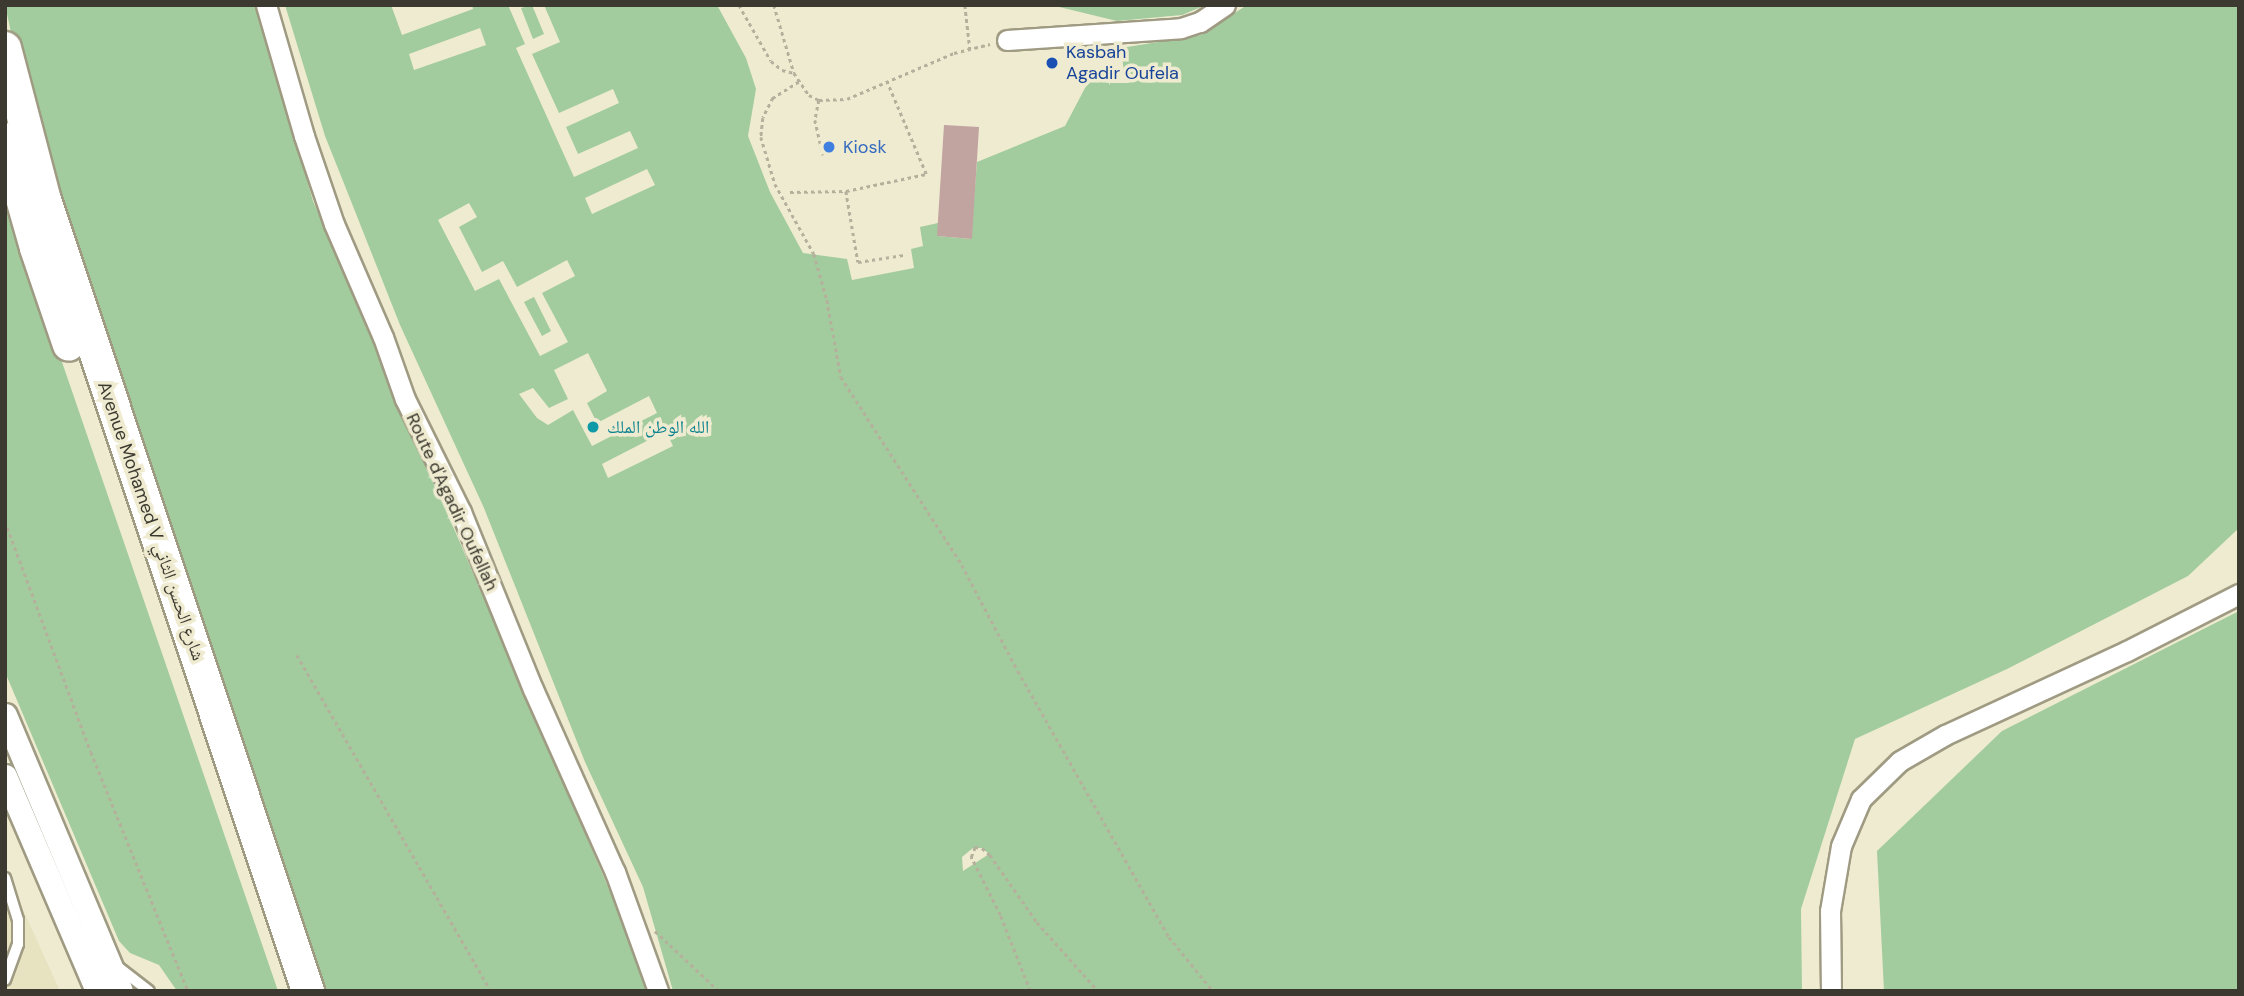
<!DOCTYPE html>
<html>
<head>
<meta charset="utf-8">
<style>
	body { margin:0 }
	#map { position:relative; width:2244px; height:996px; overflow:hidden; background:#efebd1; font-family:"DM Sans","Noto Naskh Arabic",sans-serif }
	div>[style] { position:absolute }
	.built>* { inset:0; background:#e7e2c0 }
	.green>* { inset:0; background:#a2cc9e }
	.building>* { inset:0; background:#c1a3a0 }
	.path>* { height:2.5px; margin-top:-1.25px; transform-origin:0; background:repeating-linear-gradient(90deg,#b4b09c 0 3.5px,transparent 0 7px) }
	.roads { filter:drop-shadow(2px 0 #9f9b83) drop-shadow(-2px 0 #9f9b83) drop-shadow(0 2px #9f9b83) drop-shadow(0 -2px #9f9b83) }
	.service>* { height:10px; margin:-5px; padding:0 5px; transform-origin:5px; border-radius:5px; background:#fff }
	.minor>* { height:19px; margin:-9.5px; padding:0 9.5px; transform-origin:9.5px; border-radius:9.5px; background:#fff }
	.tertiary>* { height:23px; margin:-11.5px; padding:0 11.5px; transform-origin:11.5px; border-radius:11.5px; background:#fff }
	.trunk>* { height:32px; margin:-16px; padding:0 16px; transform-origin:16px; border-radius:16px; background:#fff }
	.dots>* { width:19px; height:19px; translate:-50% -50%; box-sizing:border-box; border:4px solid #efebd1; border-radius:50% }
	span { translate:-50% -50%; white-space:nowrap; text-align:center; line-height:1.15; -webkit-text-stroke:7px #efebd1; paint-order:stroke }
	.transit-label { font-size:18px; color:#164399 }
	.left { translate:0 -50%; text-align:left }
	.shop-label { font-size:18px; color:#366cbe }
	.culture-label { font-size:18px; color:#0d838f }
	.street-label { font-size:18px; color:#3c3a30 }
	.frame { position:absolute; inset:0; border:7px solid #3c3a30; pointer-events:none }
</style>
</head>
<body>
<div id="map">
	<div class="built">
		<i style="clip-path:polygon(5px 870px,60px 991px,5px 991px)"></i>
	</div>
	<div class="green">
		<i style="clip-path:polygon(5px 5px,257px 5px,313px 201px,618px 910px,647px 991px,316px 991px,33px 132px)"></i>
		<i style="clip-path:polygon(evenodd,285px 5px,391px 5px,402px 35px,473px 9px,472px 5px,508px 5px,525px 44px,516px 48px,574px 177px,638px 148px,630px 131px,578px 154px,566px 127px,619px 103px,613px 89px,559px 113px,532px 54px,560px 42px,544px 5px,717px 5px,746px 58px,756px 89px,748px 136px,770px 192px,803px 253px,847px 259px,852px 280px,914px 268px,911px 249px,923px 246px,920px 227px,938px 223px,938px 236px,971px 239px,977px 162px,1065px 126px,1085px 88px,1099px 70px,1108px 66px,1111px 83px,1129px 83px,1128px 73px,1124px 73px,1121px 48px,1201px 35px,1247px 5px,2239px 5px,2239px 528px,2188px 576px,2007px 669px,1855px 739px,1801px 909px,1802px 991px,673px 991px,643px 887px,585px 762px,484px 508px,400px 325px,345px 186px,325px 136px,285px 5px,480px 28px,486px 45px,414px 70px,409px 54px,480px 28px,285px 5px,647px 169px,655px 185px,592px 214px,585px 198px,647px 169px,285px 5px,469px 203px,477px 217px,459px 227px,482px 272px,503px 261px,517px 287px,567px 260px,575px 276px,542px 293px,568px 342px,540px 356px,499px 279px,475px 291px,438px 220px,469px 203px,285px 5px,588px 353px,607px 391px,587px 403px,597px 423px,649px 396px,657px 413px,592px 446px,573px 410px,548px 425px,537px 418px,519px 394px,533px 388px,549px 408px,568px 399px,554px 370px,588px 353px,285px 5px,666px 431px,673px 446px,608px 478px,602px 464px,666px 431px,285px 5px,973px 848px,982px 848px,989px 854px,963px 871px,962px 857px,973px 848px)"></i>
		<i style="clip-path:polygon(532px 5px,544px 34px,533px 39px,521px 8px)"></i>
		<i style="clip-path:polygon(1051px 5px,1206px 5px,1182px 15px,1117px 21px)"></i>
		<i style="clip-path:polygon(5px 196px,278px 991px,177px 991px,159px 965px,130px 953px,119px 941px,5px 672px)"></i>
		<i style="clip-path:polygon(534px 297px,551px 331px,542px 336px,524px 302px)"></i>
		<i style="clip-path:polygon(2239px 611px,2239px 991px,1884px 991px,1877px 851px,2002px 731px)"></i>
	</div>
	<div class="building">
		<i style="clip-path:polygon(944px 125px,979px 127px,972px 239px,937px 236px)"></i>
	</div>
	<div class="path">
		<i style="left:739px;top:5px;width:64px;rotate:60.3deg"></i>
		<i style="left:771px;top:61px;width:14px;rotate:39deg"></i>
		<i style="left:782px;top:70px;width:12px;rotate:14deg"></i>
		<i style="left:774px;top:5px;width:71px;rotate:73.6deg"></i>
		<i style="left:794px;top:73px;width:27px;rotate:56deg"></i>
		<i style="left:809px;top:95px;width:11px;rotate:27deg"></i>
		<i style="left:819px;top:100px;width:28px;rotate:-2deg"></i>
		<i style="left:847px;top:99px;width:116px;rotate:-23.3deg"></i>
		<i style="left:954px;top:53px;width:37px;rotate:-14deg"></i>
		<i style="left:965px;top:5px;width:44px;rotate:83.5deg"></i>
		<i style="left:799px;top:82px;width:31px;rotate:148deg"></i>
		<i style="left:773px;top:98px;width:22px;rotate:117deg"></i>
		<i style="left:763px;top:118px;width:19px;rotate:96deg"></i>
		<i style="left:761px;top:137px;width:49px;rotate:73.4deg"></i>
		<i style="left:775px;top:184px;width:80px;rotate:60.9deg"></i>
		<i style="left:814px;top:254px;width:48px;rotate:74.2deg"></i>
		<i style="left:827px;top:300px;width:78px;rotate:79.7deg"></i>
		<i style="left:841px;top:377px;width:224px;rotate:57.2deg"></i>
		<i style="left:962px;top:565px;width:120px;rotate:62.2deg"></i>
		<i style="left:1018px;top:671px;width:306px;rotate:60.4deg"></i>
		<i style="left:1169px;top:937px;width:70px;rotate:50.8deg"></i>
		<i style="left:819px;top:100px;width:20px;rotate:101deg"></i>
		<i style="left:815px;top:120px;width:36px;rotate:77deg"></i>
		<i style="left:846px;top:191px;width:72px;rotate:80.4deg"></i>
		<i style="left:858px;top:262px;width:47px;rotate:-8.7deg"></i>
		<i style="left:790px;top:192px;width:56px;rotate:-1deg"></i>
		<i style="left:846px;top:191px;width:82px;rotate:-12deg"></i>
		<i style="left:926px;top:174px;width:100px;rotate:-113deg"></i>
		<i style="left:5px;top:521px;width:246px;rotate:69.6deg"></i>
		<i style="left:91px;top:752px;width:258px;rotate:67.9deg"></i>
		<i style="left:297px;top:655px;width:388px;rotate:60deg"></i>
		<i style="left:655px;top:931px;width:88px;rotate:43.2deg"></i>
		<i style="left:1030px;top:991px;width:82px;rotate:-111.5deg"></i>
		<i style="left:1000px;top:915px;width:65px;rotate:-116.6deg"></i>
		<i style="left:971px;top:857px;width:11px;rotate:-68deg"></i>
		<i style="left:975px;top:847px;width:7px;rotate:8deg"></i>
		<i style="left:982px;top:848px;width:11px;rotate:41deg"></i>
		<i style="left:990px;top:855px;width:82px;rotate:55deg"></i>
		<i style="left:1037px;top:922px;width:92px;rotate:48.5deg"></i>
	</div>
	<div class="roads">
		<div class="service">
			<i style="left:5px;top:878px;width:44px;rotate:72.8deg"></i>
			<i style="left:18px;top:920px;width:24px;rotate:90deg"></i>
			<i style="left:18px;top:944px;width:38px;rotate:110deg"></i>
			<i style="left:114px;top:964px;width:44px;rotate:37.6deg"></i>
		</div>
		<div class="minor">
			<i style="left:266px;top:5px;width:136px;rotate:73.8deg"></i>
			<i style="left:304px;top:136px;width:93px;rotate:71.2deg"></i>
			<i style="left:334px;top:224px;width:123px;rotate:66.6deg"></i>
			<i style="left:383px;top:337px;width:66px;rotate:70.5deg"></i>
			<i style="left:405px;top:399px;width:126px;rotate:63.6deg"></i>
			<i style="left:461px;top:512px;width:191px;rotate:67.9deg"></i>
			<i style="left:533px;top:689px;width:201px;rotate:65.9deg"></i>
			<i style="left:615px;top:872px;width:127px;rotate:70.1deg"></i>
			<i style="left:1007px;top:40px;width:174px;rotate:-3.9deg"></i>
			<i style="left:1181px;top:28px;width:20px;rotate:-18deg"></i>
			<i style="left:1200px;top:22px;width:30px;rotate:-34deg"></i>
			<i style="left:1831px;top:991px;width:80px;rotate:-90.7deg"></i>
			<i style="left:1830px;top:911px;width:66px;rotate:-80.4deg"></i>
			<i style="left:1841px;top:846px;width:51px;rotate:-66.9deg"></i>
			<i style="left:1861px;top:799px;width:54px;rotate:-44.3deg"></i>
			<i style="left:1900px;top:761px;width:52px;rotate:-30deg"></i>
			<i style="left:1945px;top:735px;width:200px;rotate:-24.8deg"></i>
			<i style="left:2127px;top:651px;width:126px;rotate:-27deg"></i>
		</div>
		<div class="tertiary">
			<i style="left:5px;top:715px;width:299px;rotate:67.2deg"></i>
			<i style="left:5px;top:776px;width:234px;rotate:66.8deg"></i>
		</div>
		<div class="trunk">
			<i style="left:5px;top:48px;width:157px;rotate:75.3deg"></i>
			<i style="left:45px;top:200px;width:834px;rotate:71.61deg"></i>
			<i style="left:5px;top:139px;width:113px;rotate:74.1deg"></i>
			<i style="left:36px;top:248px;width:102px;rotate:71.2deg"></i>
		</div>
	</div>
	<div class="dots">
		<i style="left:1052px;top:63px;background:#1a4fb4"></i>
		<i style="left:829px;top:147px;background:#3f7fe0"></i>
		<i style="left:593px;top:427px;background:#0f9aa8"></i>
	</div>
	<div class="transit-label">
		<span class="left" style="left:1066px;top:63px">Kasbah<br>Agadir Oufela</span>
	</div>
	<div class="shop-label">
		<span class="left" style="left:843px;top:147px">Kiosk</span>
	</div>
	<div class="culture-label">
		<span class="left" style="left:607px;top:427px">الله الوطن الملك</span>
	</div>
	<div class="street-label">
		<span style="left:452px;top:502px;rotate:65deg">Route d'Agadir Oufellah</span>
		<span style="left:151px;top:521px;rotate:71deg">Avenue Mohamed V شارع الحسن الثاني</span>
	</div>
	<div class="frame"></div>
</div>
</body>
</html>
